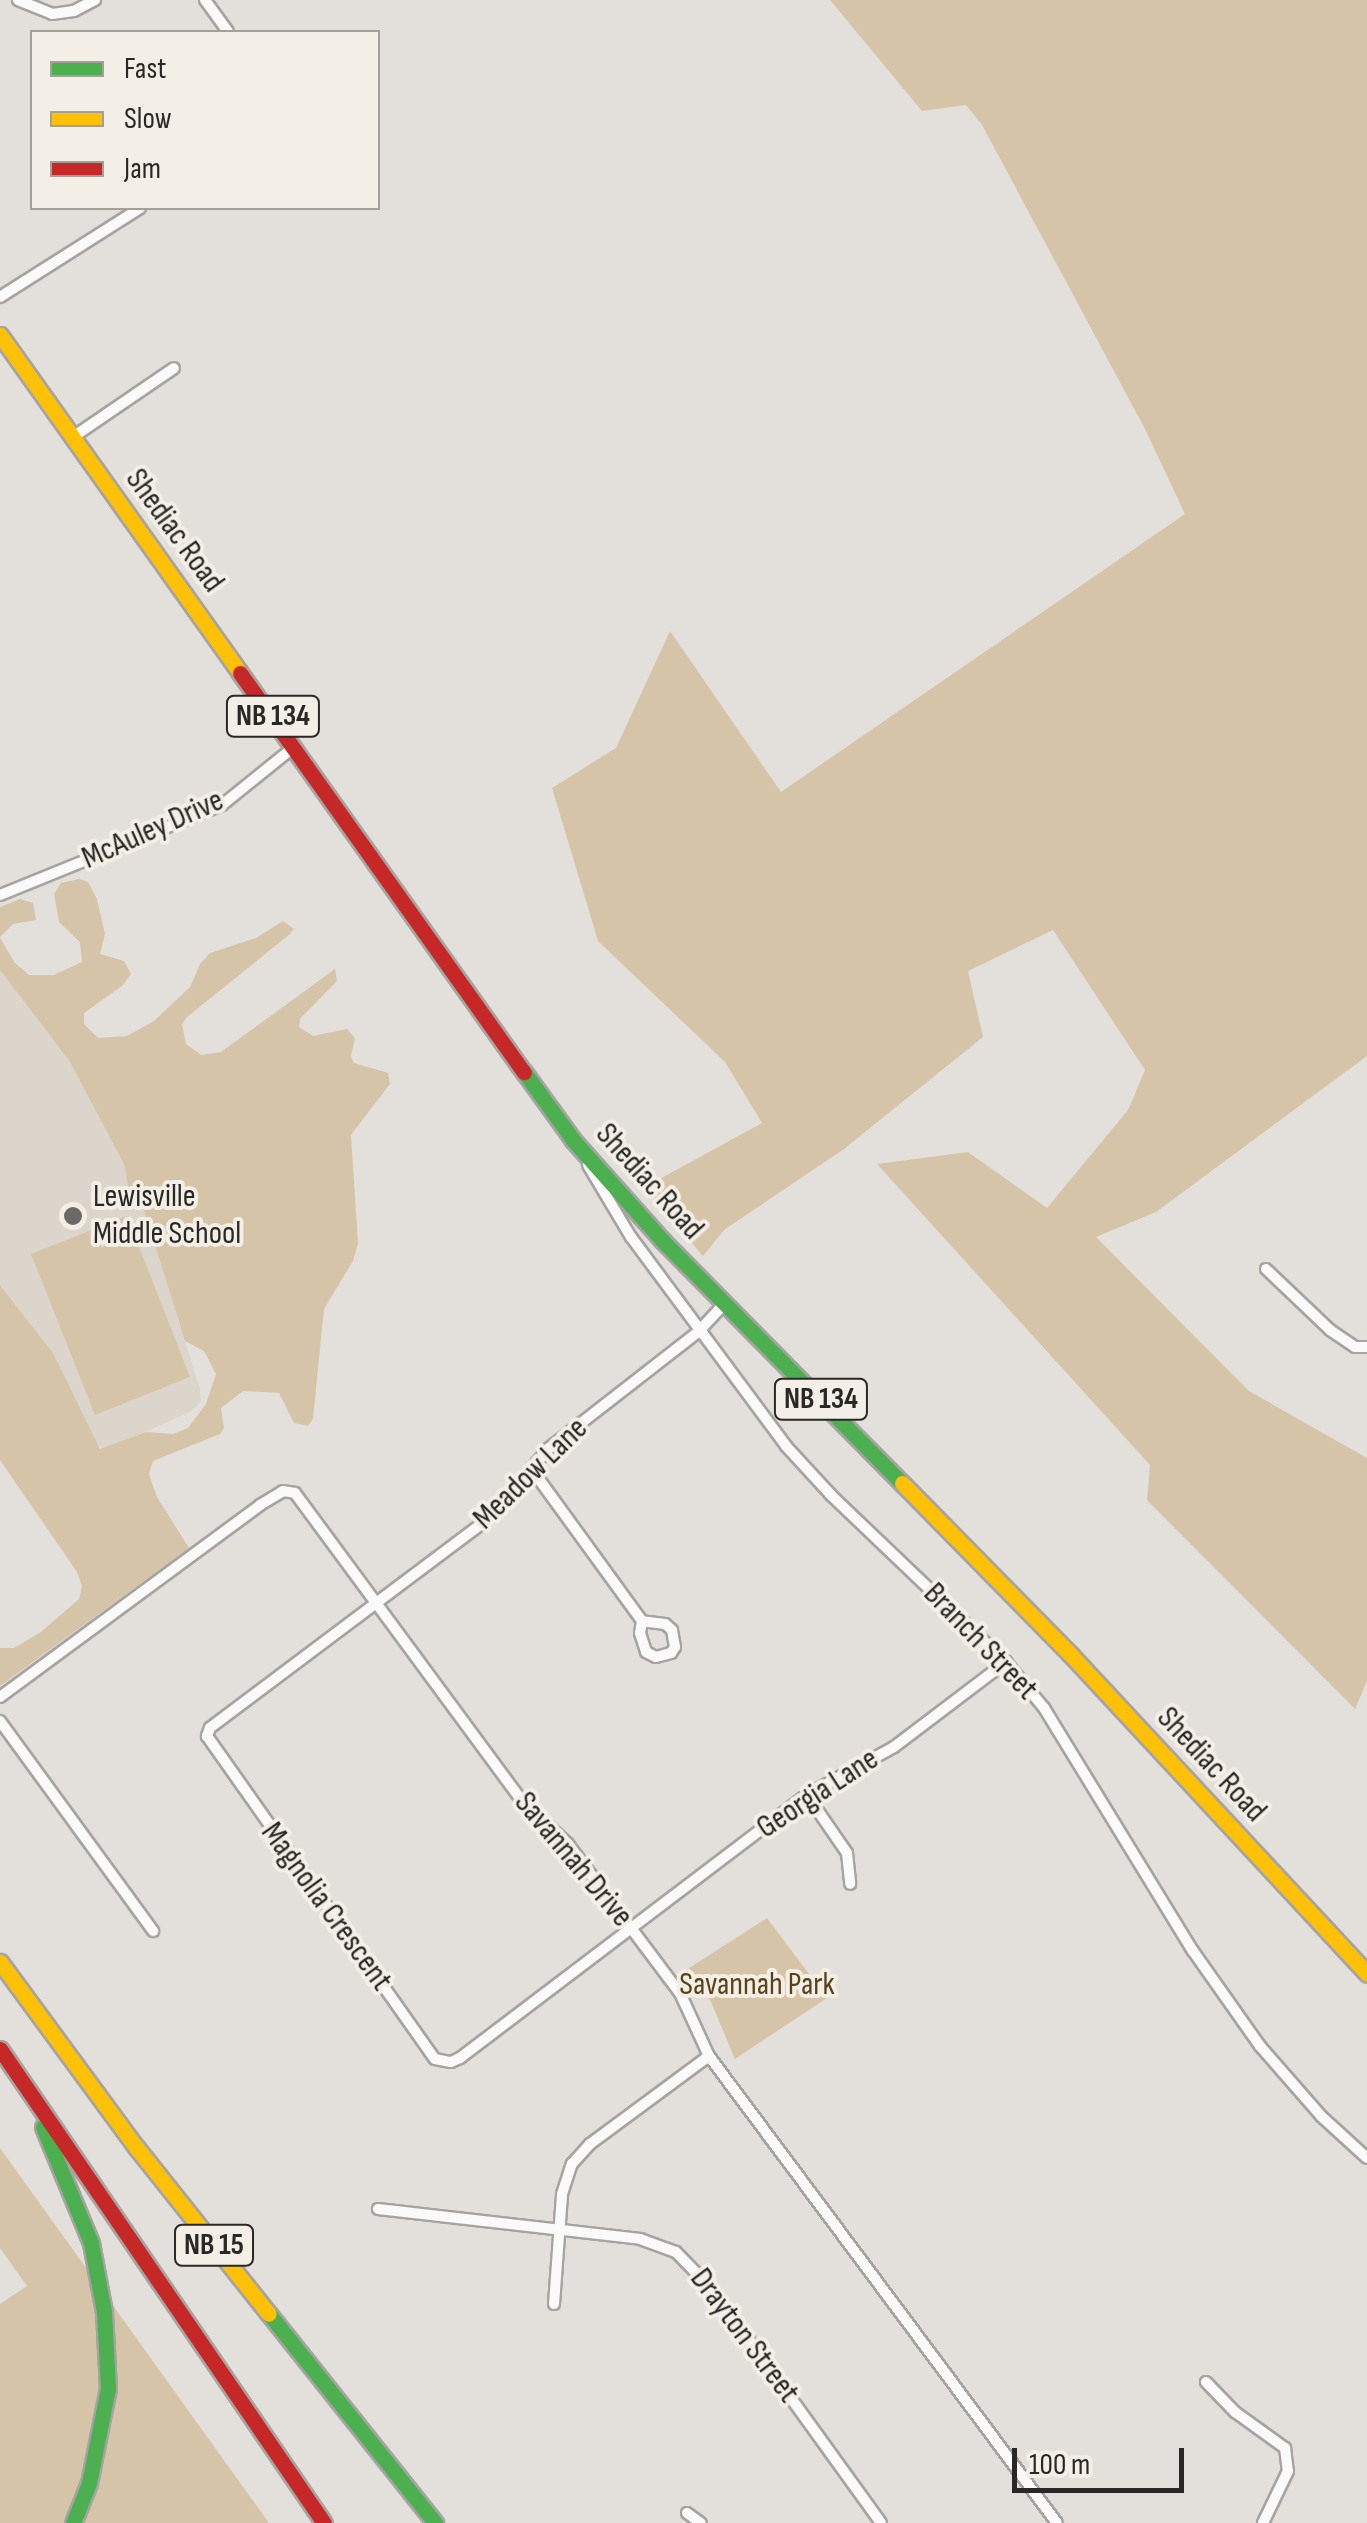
<!DOCTYPE html>
<html>
<head>
<meta charset="utf-8">
<style>
	body { margin:0 }
	#map { position:relative; width:1367px; height:2523px; overflow:hidden; background:#e3e0dc; font-family:"Sofia Sans Condensed",sans-serif }
	div>[style] { position:absolute }
	.built>* { inset:0; background:#dbd5cb }
	.green>* { inset:0; background:#d6c4a9 }
	.roads { filter:drop-shadow(2px 0 #a6a4a1) drop-shadow(-2px 0 #a6a4a1) drop-shadow(0 2px #a6a4a1) drop-shadow(0 -2px #a6a4a1) }
	.street>* { height:10px; margin:-5px; padding:0 5px; transform-origin:5px; border-radius:5px; background:#fbfafa }
	.fast>* { height:15px; margin:-7.5px; padding:0 7.5px; transform-origin:7.5px; border-radius:7.5px; background:#4caf50 }
	.slow>* { height:15px; margin:-7.5px; padding:0 7.5px; transform-origin:7.5px; border-radius:7.5px; background:#ffc107 }
	.jam>* { height:15px; margin:-7.5px; padding:0 7.5px; transform-origin:7.5px; border-radius:7.5px; background:#c62828 }
	.dots>* { width:28px; height:28px; translate:-50% -50%; box-sizing:border-box; border:5px solid #f3eee6; border-radius:50% }
	span { translate:-50% -50%; white-space:nowrap; text-align:center; line-height:1.15; -webkit-text-stroke:8px #f3eee6; paint-order:stroke }
	.shield-label span { padding:2px 8px; background:#f3eee6; border:2px solid; border-radius:8px; -webkit-text-stroke-width:0 }
	.shield-label { font-size:30px; color:#2a2826; font-weight:700 }
	.street-label { font-size:32px; color:#2a2826 }
	.poi-label { font-size:32px; color:#2a2826 }
	.left { translate:0 -50%; text-align:left }
	.park-label { font-size:32px; color:#594217 }
	.legend { position:absolute; left:30px; top:30px; width:350px; height:180px; box-sizing:border-box; background:#f3eee6; border:2px solid #a39f99; margin:0; padding:12px 18px; list-style:none; font-size:30px; color:#2a2826 }
	.legend li { display:flex; align-items:center; gap:20px; height:50px }
	.legend b { width:50px; border:2px solid #a39f99 }
	.scale { position:absolute; left:1012px; top:2448px; width:172px; height:45px; box-sizing:border-box; border:5px solid #2a2826; border-top:0; padding-left:12px; font-size:30px; line-height:35px; white-space:nowrap; color:#2a2826; -webkit-text-stroke:8px #f3eee6; paint-order:stroke }
</style>
</head>
<body>
<div id="map">
	<div class="built">
		<i style="clip-path:polygon(0 970px,70px 1062px,129px 1173px,128px 1187px,144px 1210px,200px 1389px,201px 1401px,192px 1411px,105px 1450px,94px 1442px,53px 1353px,0 1285px)"></i>
	</div>
	<div class="green">
		<i style="clip-path:polygon(830px 0,1367px 0,1367px 1056px,1156px 1212px,1096px 1237px,1249px 1391px,1367px 1458px,1367px 1681px,1355px 1709px,1147px 1500px,1150px 1465px,877px 1164px,968px 1152px,1047px 1208px,1128px 1110px,1145px 1070px,1053px 930px,968px 971px,983px 1037px,844px 1149px,724px 1230px,703px 1256px,645px 1187px,762px 1123px,725px 1062px,598px 941px,552px 788px,616px 748px,670px 631px,781px 792px,1185px 514px,1144px 427px,982px 125px,966px 105px,922px 111px)"></i>
		<i style="clip-path:polygon(79px 879px,88px 882px,97px 899px,105px 934px,100px 954px,124px 961px,131px 974px,122px 986px,84px 1013px,84px 1024px,98px 1038px,127px 1036px,154px 1021px,190px 987px,200px 964px,210px 953px,256px 938px,283px 921px,294px 929px,290px 934px,187px 1017px,182px 1024px,186px 1044px,201px 1055px,221px 1052px,335px 969px,337px 981px,300px 1019px,299px 1027px,313px 1036px,347px 1029px,355px 1038px,351px 1056px,354px 1063px,388px 1073px,390px 1084px,351px 1135px,358px 1244px,353px 1261px,324px 1309px,313px 1419px,308px 1426px,294px 1423px,279px 1393px,243px 1391px,221px 1408px,224px 1428px,220px 1434px,153px 1461px,149px 1474px,157px 1497px,189px 1548px,0 1686px,0 1648px,14px 1648px,41px 1632px,79px 1599px,82px 1587px,77px 1572px,0 1460px,0 1285px,53px 1353px,100px 1449px,146px 1432px,173px 1434px,188px 1428px,206px 1404px,216px 1374px,204px 1351px,185px 1341px,142px 1204px,128px 1187px,125px 1166px,70px 1062px,0 970px,0 938px,15px 963px,29px 975px,54px 975px,82px 962px,80px 942px,59px 922px,54px 894px,61px 883px)"></i>
		<i style="clip-path:polygon(20px 899px,33px 903px,36px 920px,13px 924px,0 937px,0 907px)"></i>
		<i style="clip-path:polygon(127px 1216px,190px 1377px,95px 1415px,31px 1254px)"></i>
		<i style="clip-path:polygon(767px 1918px,827px 1998px,735px 2059px,711px 2002px,689px 1968px)"></i>
		<i style="clip-path:polygon(0 2148px,269px 2523px,0 2523px,0 2304px,27px 2286px,0 2248px)"></i>
	</div>
	<div class="roads">
		<div class="street">
			<i style="left:18px;top:0;width:37px;rotate:22deg"></i>
			<i style="left:52px;top:14px;width:22px;rotate:-8deg"></i>
			<i style="left:74px;top:11px;width:24px;rotate:-28deg"></i>
			<i style="left:205px;top:0;width:39px;rotate:54deg"></i>
			<i style="left:0;top:297px;width:166px;rotate:-32.4deg"></i>
			<i style="left:73px;top:437px;width:122px;rotate:-34.3deg"></i>
			<i style="left:0;top:895px;width:240px;rotate:-22.1deg"></i>
			<i style="left:222px;top:805px;width:94px;rotate:-38.9deg"></i>
			<i style="left:588px;top:1165px;width:84px;rotate:59.2deg"></i>
			<i style="left:631px;top:1237px;width:260px;rotate:53.4deg"></i>
			<i style="left:786px;top:1446px;width:67px;rotate:47.4deg"></i>
			<i style="left:831px;top:1495px;width:242px;rotate:43.7deg"></i>
			<i style="left:1006px;top:1662px;width:60px;rotate:50.4deg"></i>
			<i style="left:1044px;top:1708px;width:285px;rotate:58.5deg"></i>
			<i style="left:1193px;top:1951px;width:116px;rotate:54.8deg"></i>
			<i style="left:1260px;top:2046px;width:93px;rotate:48.9deg"></i>
			<i style="left:1321px;top:2116px;width:62px;rotate:42.4deg"></i>
			<i style="left:1266px;top:1269px;width:88px;rotate:43.6deg"></i>
			<i style="left:1330px;top:1330px;width:30px;rotate:34deg"></i>
			<i style="left:1355px;top:1347px;width:12px"></i>
			<i style="left:726px;top:1302px;width:41px;rotate:133deg"></i>
			<i style="left:698px;top:1332px;width:189px;rotate:142.1deg"></i>
			<i style="left:549px;top:1448px;width:89px;rotate:130deg"></i>
			<i style="left:492px;top:1516px;width:353px;rotate:143.1deg"></i>
			<i style="left:210px;top:1728px;width:9px;rotate:111deg"></i>
			<i style="left:207px;top:1736px;width:395px;rotate:54.8deg"></i>
			<i style="left:435px;top:2059px;width:16px;rotate:11deg"></i>
			<i style="left:451px;top:2062px;width:10px;rotate:-24deg"></i>
			<i style="left:460px;top:2058px;width:435px;rotate:-37.2deg"></i>
			<i style="left:807px;top:1795px;width:99px;rotate:-28.9deg"></i>
			<i style="left:894px;top:1747px;width:141px;rotate:-37.2deg"></i>
			<i style="left:533px;top:1471px;width:185px;rotate:54deg"></i>
			<i style="left:642px;top:1621px;width:12px;rotate:99deg"></i>
			<i style="left:640px;top:1633px;width:20px;rotate:72deg"></i>
			<i style="left:646px;top:1652px;width:11px;rotate:27deg"></i>
			<i style="left:656px;top:1657px;width:16px;rotate:-15deg"></i>
			<i style="left:671px;top:1653px;width:7px;rotate:-56deg"></i>
			<i style="left:675px;top:1647px;width:17px;rotate:-100deg"></i>
			<i style="left:672px;top:1630px;width:9px;rotate:-139deg"></i>
			<i style="left:665px;top:1624px;width:23px;rotate:-173deg"></i>
			<i style="left:0;top:1697px;width:323px;rotate:-36.4deg"></i>
			<i style="left:260px;top:1505px;width:27px;rotate:-31deg"></i>
			<i style="left:283px;top:1491px;width:12px;rotate:9deg"></i>
			<i style="left:295px;top:1493px;width:381px;rotate:53.6deg"></i>
			<i style="left:521px;top:1800px;width:64px;rotate:43.1deg"></i>
			<i style="left:568px;top:1844px;width:186px;rotate:53.1deg"></i>
			<i style="left:680px;top:1993px;width:69px;rotate:65.3deg"></i>
			<i style="left:709px;top:2056px;width:582px;rotate:53.31deg"></i>
			<i style="left:0;top:1721px;width:260px;rotate:53.9deg"></i>
			<i style="left:807px;top:1795px;width:70px;rotate:55.4deg"></i>
			<i style="left:847px;top:1853px;width:31px;rotate:84deg"></i>
			<i style="left:378px;top:2209px;width:264px;rotate:6.5deg"></i>
			<i style="left:640px;top:2239px;width:38px;rotate:20deg"></i>
			<i style="left:676px;top:2252px;width:53px;rotate:45.8deg"></i>
			<i style="left:713px;top:2290px;width:287px;rotate:54.2deg"></i>
			<i style="left:554px;top:2304px;width:110px;rotate:-85.8deg"></i>
			<i style="left:562px;top:2194px;width:32px;rotate:-72deg"></i>
			<i style="left:572px;top:2164px;width:27px;rotate:-48deg"></i>
			<i style="left:590px;top:2144px;width:148px;rotate:-36.5deg"></i>
			<i style="left:1206px;top:2382px;width:42px;rotate:46deg"></i>
			<i style="left:1235px;top:2412px;width:62px;rotate:35.8deg"></i>
			<i style="left:1285px;top:2448px;width:23px;rotate:83deg"></i>
			<i style="left:1288px;top:2471px;width:58px;rotate:115.7deg"></i>
			<i style="left:687px;top:2513px;width:17px;rotate:36deg"></i>
		</div>
		<div class="fast">
			<i style="left:524px;top:1072px;width:84px;rotate:54.2deg"></i>
			<i style="left:573px;top:1140px;width:134px;rotate:48.3deg"></i>
			<i style="left:662px;top:1240px;width:342px;rotate:45.4deg"></i>
			<i style="left:43px;top:2127px;width:126px;rotate:67.5deg"></i>
			<i style="left:91px;top:2243px;width:70px;rotate:79.3deg"></i>
			<i style="left:104px;top:2312px;width:76px;rotate:87deg"></i>
			<i style="left:108px;top:2388px;width:97px;rotate:101.3deg"></i>
			<i style="left:89px;top:2483px;width:43px;rotate:111.8deg"></i>
			<i style="left:269px;top:2314px;width:267px;rotate:51.5deg"></i>
		</div>
		<div class="slow">
			<i style="left:0;top:335px;width:415px;rotate:54.6deg"></i>
			<i style="left:902px;top:1483px;width:241px;rotate:45.5deg"></i>
			<i style="left:1071px;top:1655px;width:435px;rotate:47.1deg"></i>
			<i style="left:0;top:1962px;width:230px;rotate:53.7deg"></i>
			<i style="left:136px;top:2147px;width:213px;rotate:51.5deg"></i>
		</div>
		<div class="jam">
			<i style="left:240px;top:673px;width:490px;rotate:54.6deg"></i>
			<i style="left:0;top:2049px;width:574px;rotate:55.65deg"></i>
		</div>
	</div>
	<div class="dots">
		<i style="left:73px;top:1216px;background:#6b6866"></i>
	</div>
	<div class="shield-label">
		<span style="left:273px;top:716px">NB 134</span>
		<span style="left:821px;top:1399px">NB 134</span>
		<span style="left:214px;top:2245px">NB 15</span>
	</div>
	<div class="street-label">
		<span style="left:174px;top:531px;rotate:54deg">Shediac Road</span>
		<span style="left:153px;top:830px;rotate:-24deg">McAuley Drive</span>
		<span style="left:649px;top:1182px;rotate:48deg">Shediac Road</span>
		<span style="left:531px;top:1474px;rotate:-44deg">Meadow Lane</span>
		<span style="left:980px;top:1642px;rotate:46deg">Branch Street</span>
		<span style="left:1211px;top:1765px;rotate:47deg">Shediac Road</span>
		<span style="left:818px;top:1794px;rotate:-33deg">Georgia Lane</span>
		<span style="left:573px;top:1860px;rotate:50deg">Savannah Drive</span>
		<span style="left:326px;top:1907px;rotate:54deg">Magnolia Crescent</span>
		<span style="left:744px;top:2336px;rotate:53deg">Drayton Street</span>
	</div>
	<div class="poi-label">
		<span class="left" style="left:93px;top:1216px">Lewisville<br>Middle School</span>
	</div>
	<div class="park-label">
		<span style="left:757px;top:1985px">Savannah Park</span>
	</div>
	<ul class="legend">
	<li><b style="height:12px;background:#4caf50"></b>Fast</li>
	<li><b style="height:12px;background:#ffc107"></b>Slow</li>
	<li><b style="height:12px;background:#c62828"></b>Jam</li>
	</ul>
	<div class="scale">100 m</div>
</div>
</body>
</html>
